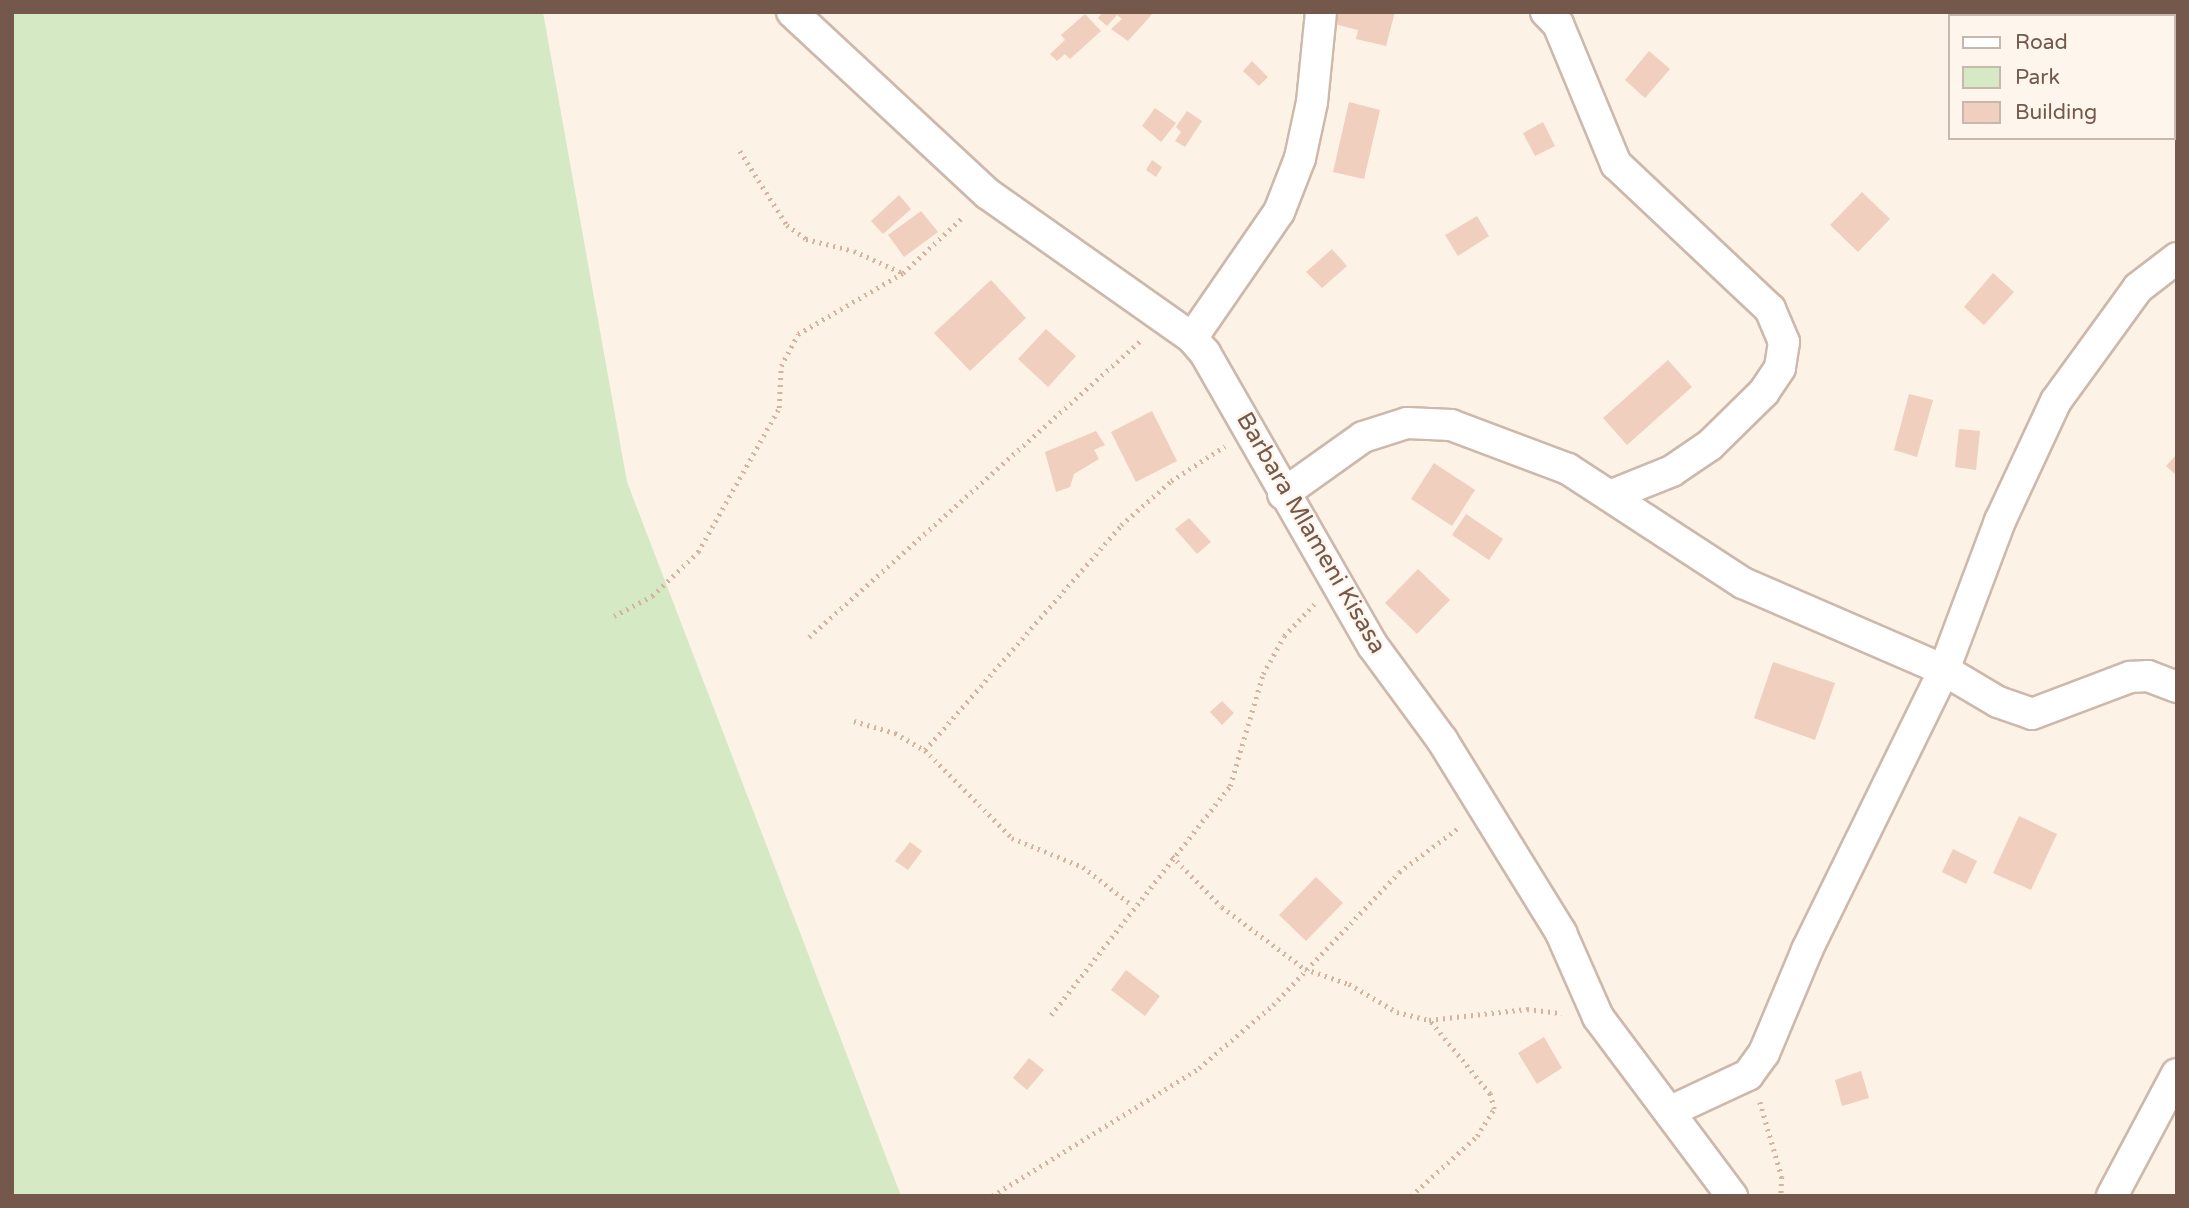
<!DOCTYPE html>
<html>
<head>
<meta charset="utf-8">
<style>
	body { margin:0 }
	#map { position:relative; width:2189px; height:1208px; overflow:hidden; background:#fcf2e6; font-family:"Varela Round",sans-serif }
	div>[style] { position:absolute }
	.green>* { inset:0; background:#d5e9c5 }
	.building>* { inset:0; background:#f0cfbe }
	.path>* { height:4.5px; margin-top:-2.25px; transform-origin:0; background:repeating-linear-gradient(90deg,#d5b3a1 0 2px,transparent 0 7px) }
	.roads { filter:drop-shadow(2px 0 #cdb9ac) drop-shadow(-2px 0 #cdb9ac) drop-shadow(0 2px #cdb9ac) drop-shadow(0 -2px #cdb9ac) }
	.street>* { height:30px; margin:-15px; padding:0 15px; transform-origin:15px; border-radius:15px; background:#fff }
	span { translate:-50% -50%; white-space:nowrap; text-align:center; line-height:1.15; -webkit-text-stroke:5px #fef6ec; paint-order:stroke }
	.street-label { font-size:24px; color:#74584b }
	.frame { position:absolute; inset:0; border:14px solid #74584b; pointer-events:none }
	.legend { position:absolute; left:1948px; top:14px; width:228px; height:126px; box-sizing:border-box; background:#fef6ec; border:2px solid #c7b7ac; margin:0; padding:9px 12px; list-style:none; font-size:21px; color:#74584b }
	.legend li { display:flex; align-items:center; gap:14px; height:35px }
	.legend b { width:35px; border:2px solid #c7b7ac }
</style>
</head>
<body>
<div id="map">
	<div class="green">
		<i style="clip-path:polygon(12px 12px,543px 12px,627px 482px,901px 1196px,12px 1196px)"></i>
	</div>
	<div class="building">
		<i style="clip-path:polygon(1103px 12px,1154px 12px,1128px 41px,1111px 29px,1122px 19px,1117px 15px,1107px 26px,1098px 18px)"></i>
		<i style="clip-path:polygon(1337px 12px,1395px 12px,1386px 46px,1356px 39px,1358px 30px,1334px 24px)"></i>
		<i style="clip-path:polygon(1085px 14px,1101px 31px,1070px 59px,1065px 54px,1057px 61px,1050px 54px,1065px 40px,1061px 35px)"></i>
		<i style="clip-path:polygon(1649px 51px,1670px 69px,1645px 98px,1625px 80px)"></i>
		<i style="clip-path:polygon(1252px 61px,1268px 77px,1259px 86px,1243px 71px)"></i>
		<i style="clip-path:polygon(1349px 102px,1380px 110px,1364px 179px,1333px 172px)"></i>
		<i style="clip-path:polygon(1155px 108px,1176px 123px,1161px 142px,1142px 126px)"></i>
		<i style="clip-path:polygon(1187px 111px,1202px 121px,1185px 147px,1175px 141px,1181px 132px,1176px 127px)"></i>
		<i style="clip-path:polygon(1543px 122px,1555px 146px,1535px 156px,1523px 133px)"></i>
		<i style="clip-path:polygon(1152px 160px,1162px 167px,1156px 177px,1146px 170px)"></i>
		<i style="clip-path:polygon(1862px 192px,1890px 219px,1858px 252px,1830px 225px)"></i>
		<i style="clip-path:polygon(899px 195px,911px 209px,883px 234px,871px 221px)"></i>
		<i style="clip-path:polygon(921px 211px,938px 232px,904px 257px,888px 235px)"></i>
		<i style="clip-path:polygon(1477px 216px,1489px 236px,1458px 256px,1445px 235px)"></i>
		<i style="clip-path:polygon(1332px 249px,1347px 266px,1322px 288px,1306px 272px)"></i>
		<i style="clip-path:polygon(1993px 273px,2014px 292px,1984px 325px,1964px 307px)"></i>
		<i style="clip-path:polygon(991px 280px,1026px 318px,970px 371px,934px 333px)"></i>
		<i style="clip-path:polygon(1046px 329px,1076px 356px,1048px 387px,1018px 359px)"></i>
		<i style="clip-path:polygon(1668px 360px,1692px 387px,1627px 445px,1603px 418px)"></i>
		<i style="clip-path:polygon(1909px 394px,1933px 400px,1917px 457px,1894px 450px)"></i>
		<i style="clip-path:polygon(1152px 411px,1177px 461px,1136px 482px,1111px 432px)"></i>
		<i style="clip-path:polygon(1959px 429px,1980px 431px,1976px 470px,1955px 467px)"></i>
		<i style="clip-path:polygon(1096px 431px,1105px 445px,1094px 450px,1099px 459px,1074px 474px,1070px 487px,1056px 492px,1045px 452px)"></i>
		<i style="clip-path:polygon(2177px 454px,2177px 476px,2166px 466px)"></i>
		<i style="clip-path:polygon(1434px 463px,1475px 490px,1452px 526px,1411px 499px)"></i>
		<i style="clip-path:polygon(1466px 514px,1503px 539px,1489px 560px,1452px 535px)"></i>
		<i style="clip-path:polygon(1189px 518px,1211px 542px,1197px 554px,1175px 529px)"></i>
		<i style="clip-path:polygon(1418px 569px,1450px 600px,1417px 634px,1385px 603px)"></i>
		<i style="clip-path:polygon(1773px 662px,1835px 683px,1815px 740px,1754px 718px)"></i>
		<i style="clip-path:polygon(1222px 701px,1234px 713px,1222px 725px,1210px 712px)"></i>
		<i style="clip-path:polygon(2019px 816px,2057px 834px,2031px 890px,1993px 873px)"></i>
		<i style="clip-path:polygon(910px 842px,922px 851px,908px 870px,895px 861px)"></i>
		<i style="clip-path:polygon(1953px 849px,1977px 861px,1966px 884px,1942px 872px)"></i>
		<i style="clip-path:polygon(1316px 877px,1343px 903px,1306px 941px,1279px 915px)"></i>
		<i style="clip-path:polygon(1126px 970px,1160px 996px,1145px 1016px,1111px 990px)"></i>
		<i style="clip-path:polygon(1544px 1037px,1562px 1068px,1537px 1084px,1518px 1053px)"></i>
		<i style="clip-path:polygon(1029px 1058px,1044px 1070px,1027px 1090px,1013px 1078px)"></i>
		<i style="clip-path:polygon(1861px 1071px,1869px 1098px,1842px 1106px,1835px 1080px)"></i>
	</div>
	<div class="path">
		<i style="left:740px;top:151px;width:88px;rotate:57.6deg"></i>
		<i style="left:787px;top:225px;width:24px;rotate:36deg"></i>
		<i style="left:806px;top:239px;width:49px;rotate:14deg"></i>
		<i style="left:854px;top:251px;width:54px;rotate:24.2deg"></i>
		<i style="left:614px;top:616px;width:43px;rotate:-27.8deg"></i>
		<i style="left:652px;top:596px;width:64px;rotate:-43.7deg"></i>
		<i style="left:698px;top:552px;width:165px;rotate:-60.6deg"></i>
		<i style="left:779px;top:408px;width:42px;rotate:-87.3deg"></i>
		<i style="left:781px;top:366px;width:36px;rotate:-62deg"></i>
		<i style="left:798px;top:334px;width:121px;rotate:-30.2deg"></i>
		<i style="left:903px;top:273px;width:83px;rotate:-43.1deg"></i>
		<i style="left:809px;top:637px;width:444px;rotate:-41.8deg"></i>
		<i style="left:854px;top:721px;width:43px;rotate:16.3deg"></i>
		<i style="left:895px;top:733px;width:34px;rotate:30deg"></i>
		<i style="left:925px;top:750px;width:124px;rotate:45.3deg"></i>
		<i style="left:1012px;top:838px;width:77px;rotate:22.2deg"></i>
		<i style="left:1083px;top:867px;width:62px;rotate:37.8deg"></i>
		<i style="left:925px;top:750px;width:298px;rotate:-48.9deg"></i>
		<i style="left:1121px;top:525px;width:67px;rotate:-41.3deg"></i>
		<i style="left:1171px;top:481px;width:64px;rotate:-32.9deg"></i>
		<i style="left:1172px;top:856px;width:71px;rotate:45.6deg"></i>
		<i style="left:1222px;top:907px;width:104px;rotate:36.8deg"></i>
		<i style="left:1305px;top:969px;width:46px;rotate:18.8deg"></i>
		<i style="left:1349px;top:984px;width:56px;rotate:30.3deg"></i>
		<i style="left:1397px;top:1012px;width:33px;rotate:14deg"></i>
		<i style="left:1429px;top:1020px;width:99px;rotate:-6.4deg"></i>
		<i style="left:1527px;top:1009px;width:35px;rotate:7deg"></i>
		<i style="left:1051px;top:1015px;width:291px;rotate:-52deg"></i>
		<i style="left:1230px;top:786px;width:117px;rotate:-73.6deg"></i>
		<i style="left:1263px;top:674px;width:43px;rotate:-61.1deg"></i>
		<i style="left:1284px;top:636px;width:44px;rotate:-46.8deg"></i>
		<i style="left:1760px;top:1102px;width:78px;rotate:73.7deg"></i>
		<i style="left:1782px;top:1177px;width:19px;rotate:93deg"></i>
		<i style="left:992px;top:1196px;width:243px;rotate:-31.7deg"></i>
		<i style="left:1199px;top:1068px;width:97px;rotate:-40.4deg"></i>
		<i style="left:1273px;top:1005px;width:183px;rotate:-46.5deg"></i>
		<i style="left:1399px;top:872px;width:74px;rotate:-36.7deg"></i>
		<i style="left:1411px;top:1196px;width:89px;rotate:-42.3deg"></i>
		<i style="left:1477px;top:1136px;width:32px;rotate:-58deg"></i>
		<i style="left:1494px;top:1109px;width:16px;rotate:-105deg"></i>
		<i style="left:1490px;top:1094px;width:96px;rotate:-129.5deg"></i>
	</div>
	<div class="roads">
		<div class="street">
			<i style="left:792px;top:12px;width:267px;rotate:42.9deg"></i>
			<i style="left:988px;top:194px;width:250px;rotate:35.2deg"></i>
			<i style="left:1192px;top:338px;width:20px;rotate:49deg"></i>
			<i style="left:1205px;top:353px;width:338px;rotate:60.2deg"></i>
			<i style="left:1373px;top:646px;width:117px;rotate:53.7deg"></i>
			<i style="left:1442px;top:740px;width:227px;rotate:58.3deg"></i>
			<i style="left:1561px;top:933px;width:92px;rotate:66.2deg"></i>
			<i style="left:1598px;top:1017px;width:224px;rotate:53.2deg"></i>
			<i style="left:1546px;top:12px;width:17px;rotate:45deg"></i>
			<i style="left:1558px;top:24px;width:152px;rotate:67.5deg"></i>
			<i style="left:1616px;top:164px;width:212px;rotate:43.3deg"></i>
			<i style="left:1770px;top:309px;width:36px;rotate:67deg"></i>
			<i style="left:1784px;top:342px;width:26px;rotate:99deg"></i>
			<i style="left:1780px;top:368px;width:29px;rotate:124deg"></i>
			<i style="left:1764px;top:392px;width:76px;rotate:135.5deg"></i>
			<i style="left:1710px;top:445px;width:46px;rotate:145.6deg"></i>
			<i style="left:1672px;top:471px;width:65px;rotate:158.2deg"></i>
			<i style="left:1192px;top:338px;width:153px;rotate:-55.4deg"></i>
			<i style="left:1279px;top:212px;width:58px;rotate:-68.7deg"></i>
			<i style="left:1300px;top:158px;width:57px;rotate:-77.9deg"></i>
			<i style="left:1312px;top:102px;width:90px;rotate:-84.3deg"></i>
			<i style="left:1283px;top:494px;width:98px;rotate:-35.5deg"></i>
			<i style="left:1363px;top:437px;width:46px;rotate:-17.7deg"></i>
			<i style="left:1407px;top:423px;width:44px;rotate:2.6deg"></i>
			<i style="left:1451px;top:425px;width:125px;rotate:20.6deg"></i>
			<i style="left:1568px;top:469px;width:209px;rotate:33.1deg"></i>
			<i style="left:1743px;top:583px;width:219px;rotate:23.4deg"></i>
			<i style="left:1944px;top:670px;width:63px;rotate:30.7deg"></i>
			<i style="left:1998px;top:702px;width:36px;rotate:19deg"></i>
			<i style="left:2032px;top:714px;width:105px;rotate:-20.7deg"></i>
			<i style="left:2130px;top:677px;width:18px;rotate:-3deg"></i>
			<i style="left:2148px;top:676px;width:31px;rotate:21deg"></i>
			<i style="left:1673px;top:1110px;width:83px;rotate:-25deg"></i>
			<i style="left:1748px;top:1075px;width:27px;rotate:-54deg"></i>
			<i style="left:1764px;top:1053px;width:112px;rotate:-67.3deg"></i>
			<i style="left:1807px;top:950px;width:312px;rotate:-63.9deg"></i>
			<i style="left:1944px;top:670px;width:159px;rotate:-69.4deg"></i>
			<i style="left:2000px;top:521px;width:132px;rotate:-65deg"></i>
			<i style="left:2056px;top:401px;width:140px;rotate:-54deg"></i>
			<i style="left:2138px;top:288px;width:49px;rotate:-37.6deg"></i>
			<i style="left:2112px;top:1196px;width:138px;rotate:-62deg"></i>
		</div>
	</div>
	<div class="street-label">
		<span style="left:1311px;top:533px;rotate:60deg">Barbara Mlameni Kisasa</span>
	</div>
	<div class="frame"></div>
	<ul class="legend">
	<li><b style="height:9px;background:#fff"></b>Road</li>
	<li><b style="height:19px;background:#d5e9c5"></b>Park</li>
	<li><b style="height:19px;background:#f0cfbe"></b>Building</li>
	</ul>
</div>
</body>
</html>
